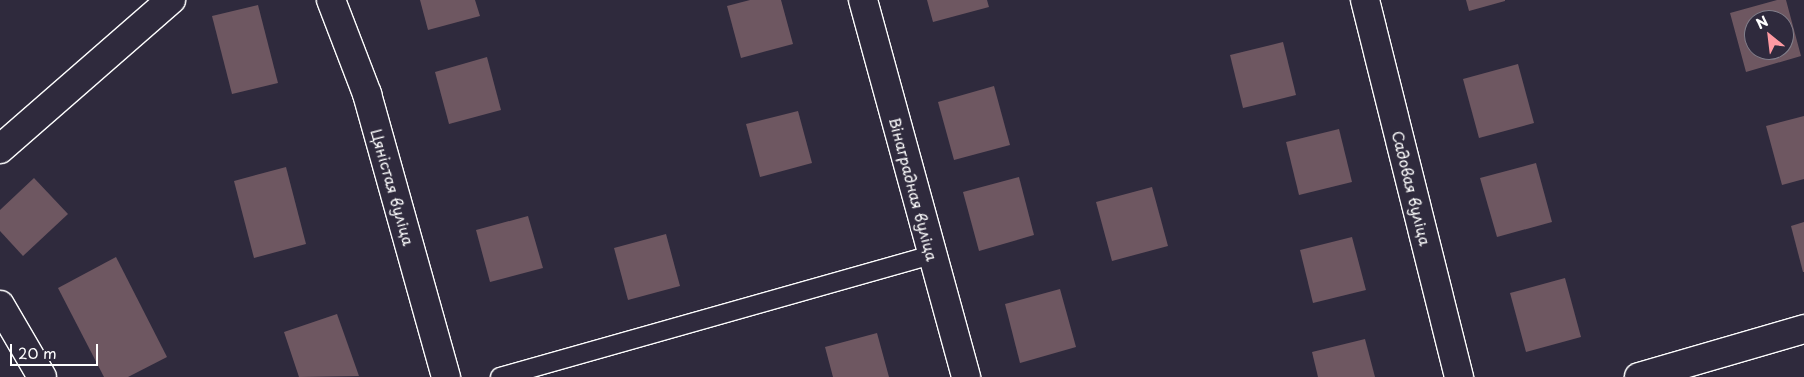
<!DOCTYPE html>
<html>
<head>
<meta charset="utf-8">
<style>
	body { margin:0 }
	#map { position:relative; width:1804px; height:377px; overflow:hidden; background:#2f2a3d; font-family:"Playpen Sans",sans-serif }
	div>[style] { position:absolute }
	.building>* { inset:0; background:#6e5761 }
	.roads { filter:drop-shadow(1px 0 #fff) drop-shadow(-1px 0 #fff) drop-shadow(0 1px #fff) drop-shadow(0 -1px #fff) }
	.lane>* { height:18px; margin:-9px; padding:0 9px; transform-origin:9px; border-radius:9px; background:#2f2a3d }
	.street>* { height:28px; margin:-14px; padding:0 14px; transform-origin:14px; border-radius:14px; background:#2f2a3d }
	span { translate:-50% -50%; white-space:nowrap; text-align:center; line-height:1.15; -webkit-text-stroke:4.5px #2f2a3d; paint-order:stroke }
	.street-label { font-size:15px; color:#fff }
	.north { position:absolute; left:1744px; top:10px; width:50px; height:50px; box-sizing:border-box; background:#2f2a3d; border:1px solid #827f8b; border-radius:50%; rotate:331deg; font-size:14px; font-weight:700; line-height:20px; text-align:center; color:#fff }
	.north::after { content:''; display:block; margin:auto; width:18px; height:22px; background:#ff9aa2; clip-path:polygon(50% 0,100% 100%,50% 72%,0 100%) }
	.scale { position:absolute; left:10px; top:344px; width:88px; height:22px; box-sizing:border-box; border:2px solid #fff; border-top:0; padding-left:6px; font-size:15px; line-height:18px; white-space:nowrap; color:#fff; -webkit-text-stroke:4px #2f2a3d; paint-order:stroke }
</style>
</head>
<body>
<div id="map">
	<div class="building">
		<i style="clip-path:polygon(420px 0,475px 0,480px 16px,428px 30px)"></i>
		<i style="clip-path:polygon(750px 0,781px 0,793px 44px,741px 58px,727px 6px)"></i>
		<i style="clip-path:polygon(927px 0,987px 0,989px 7px,933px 22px)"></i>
		<i style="clip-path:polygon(1466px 0,1505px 0,1505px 1px,1469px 11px)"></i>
		<i style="clip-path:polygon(evenodd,1777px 0,1786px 0,1801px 56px,1746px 72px,1730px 13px,1777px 0,1754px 20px,1784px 20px,1784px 50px,1754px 50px,1754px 20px)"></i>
		<i style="clip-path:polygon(258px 5px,278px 83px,232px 94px,212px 16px)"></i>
		<i style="clip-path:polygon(1283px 42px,1296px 95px,1243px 108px,1230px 55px)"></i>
		<i style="clip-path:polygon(487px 57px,501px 110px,449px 124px,435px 72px)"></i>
		<i style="clip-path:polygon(1518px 64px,1534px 123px,1479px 138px,1463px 79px)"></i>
		<i style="clip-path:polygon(994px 86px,1010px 145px,954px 160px,938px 102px)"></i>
		<i style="clip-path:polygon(798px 111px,812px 163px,760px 177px,746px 124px)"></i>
		<i style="clip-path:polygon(1804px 116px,1804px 179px,1782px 185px,1766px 126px)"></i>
		<i style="clip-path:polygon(1339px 129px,1352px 182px,1299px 195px,1286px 142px)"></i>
		<i style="clip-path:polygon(1536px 163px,1552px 222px,1497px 237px,1480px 178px)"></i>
		<i style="clip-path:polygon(286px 167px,306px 244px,254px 258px,234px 181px)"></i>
		<i style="clip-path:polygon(1019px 177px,1034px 235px,979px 251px,963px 192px)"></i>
		<i style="clip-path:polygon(34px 178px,68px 214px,23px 256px,0 231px,0 210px)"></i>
		<i style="clip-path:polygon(1152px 187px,1168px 246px,1112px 261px,1096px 202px)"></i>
		<i style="clip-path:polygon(528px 216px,543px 268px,490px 282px,476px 230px)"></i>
		<i style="clip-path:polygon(1804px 222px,1804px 272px,1803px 272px,1791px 226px)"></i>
		<i style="clip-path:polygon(666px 234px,680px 286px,628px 300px,614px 248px)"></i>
		<i style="clip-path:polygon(1352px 237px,1366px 290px,1313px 303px,1300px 250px)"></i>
		<i style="clip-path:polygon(116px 257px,167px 357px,128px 377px,104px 377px,58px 288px)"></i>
		<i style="clip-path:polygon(1565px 278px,1581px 337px,1526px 352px,1510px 293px)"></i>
		<i style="clip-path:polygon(1060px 289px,1076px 347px,1020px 363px,1005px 304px)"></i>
		<i style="clip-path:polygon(337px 314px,359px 376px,299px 377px,284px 332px)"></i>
		<i style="clip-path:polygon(877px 333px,889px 377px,833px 377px,825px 347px)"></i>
		<i style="clip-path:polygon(1365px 339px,1375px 377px,1318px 377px,1312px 352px)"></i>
	</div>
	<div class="roads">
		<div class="lane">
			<i style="left:500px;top:377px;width:449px;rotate:-15.8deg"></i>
		</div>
		<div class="street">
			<i style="left:331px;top:0;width:101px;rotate:69deg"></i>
			<i style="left:367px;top:94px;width:294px;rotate:74.4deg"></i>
			<i style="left:863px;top:0;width:391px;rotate:74.7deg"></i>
			<i style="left:1365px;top:0;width:389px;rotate:76deg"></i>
			<i style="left:0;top:149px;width:227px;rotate:-41.1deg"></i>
			<i style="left:0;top:305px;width:83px;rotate:59.7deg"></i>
			<i style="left:1639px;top:377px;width:172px;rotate:-16.2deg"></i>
		</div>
	</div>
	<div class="street-label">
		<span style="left:393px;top:187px;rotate:74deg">Цяністая вуліца</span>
		<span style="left:1412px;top:188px;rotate:76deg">Садовая вуліца</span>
		<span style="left:914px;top:189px;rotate:75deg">Вінаградная вуліца</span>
	</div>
	<div class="north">N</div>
	<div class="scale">20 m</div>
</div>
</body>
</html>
